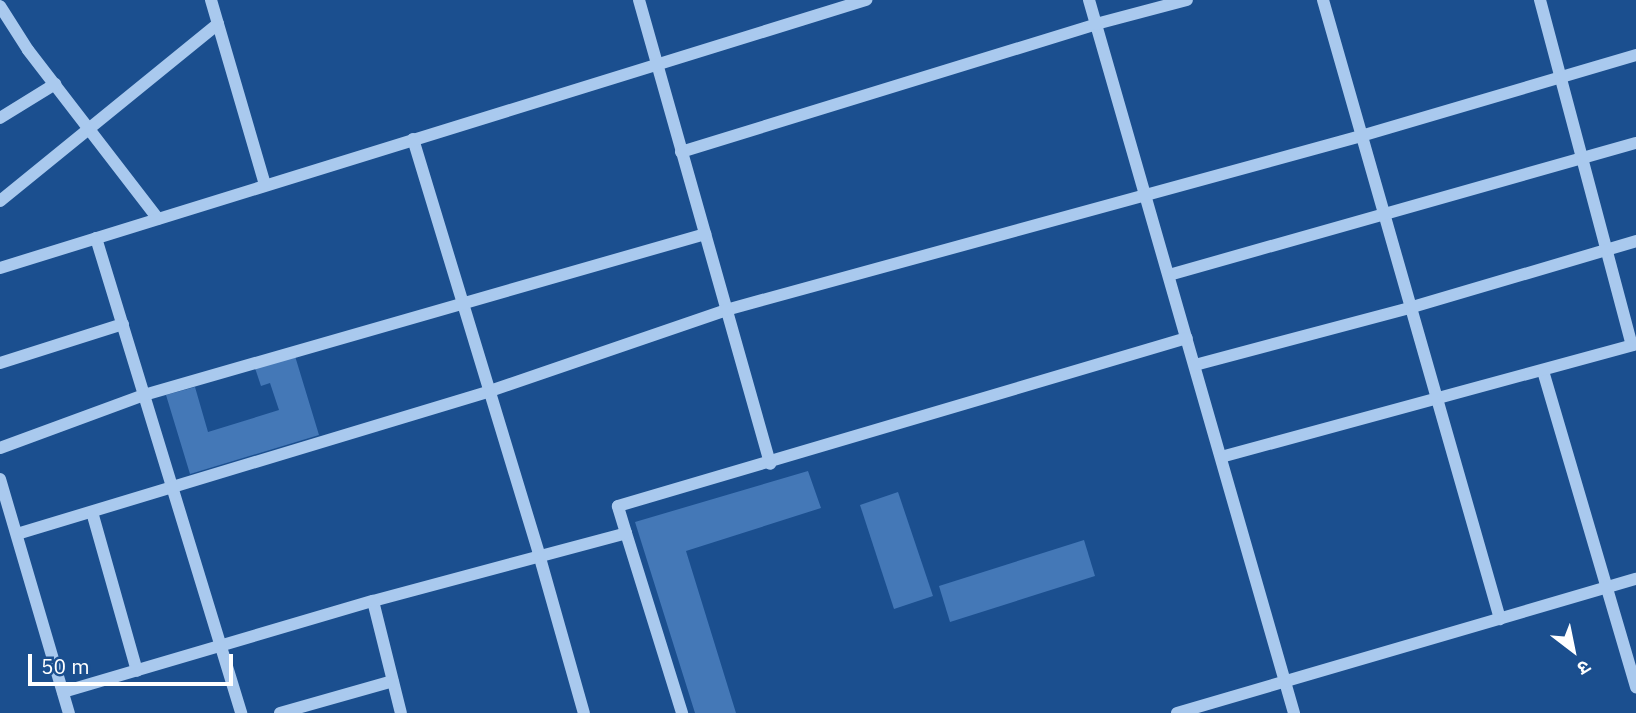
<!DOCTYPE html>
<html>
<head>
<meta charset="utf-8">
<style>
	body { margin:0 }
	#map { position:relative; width:1636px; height:713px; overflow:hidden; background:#1b4f8f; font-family:"IBM Plex Sans","Noto Sans Devanagari",sans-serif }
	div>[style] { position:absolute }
	.building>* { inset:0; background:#4478b7 }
	.minor>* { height:12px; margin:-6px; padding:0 6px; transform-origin:6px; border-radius:6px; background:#a9c9ee }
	span { translate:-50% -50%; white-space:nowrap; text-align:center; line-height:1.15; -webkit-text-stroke:5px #1b4f8f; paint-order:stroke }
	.north { position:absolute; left:1538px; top:615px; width:70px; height:70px; -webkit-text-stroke:5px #1b4f8f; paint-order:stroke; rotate:148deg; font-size:19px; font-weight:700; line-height:28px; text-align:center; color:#fff }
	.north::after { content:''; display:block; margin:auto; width:24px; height:32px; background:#fff; clip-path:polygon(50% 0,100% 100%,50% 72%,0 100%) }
	.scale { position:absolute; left:28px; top:654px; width:205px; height:32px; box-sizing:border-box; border:4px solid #fff; border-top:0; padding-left:9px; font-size:21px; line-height:24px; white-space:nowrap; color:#fff; -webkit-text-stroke:5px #1b4f8f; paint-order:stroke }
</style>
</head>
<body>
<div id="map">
	<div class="building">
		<i style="clip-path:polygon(295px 356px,319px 435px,190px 474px,166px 395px,195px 387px,208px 432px,279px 410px,270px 383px,261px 386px,255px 368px)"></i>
		<i style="clip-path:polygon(808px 471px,821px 508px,686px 551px,736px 713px,695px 713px,635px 522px)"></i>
		<i style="clip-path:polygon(898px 492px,933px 596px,894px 609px,860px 505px)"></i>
		<i style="clip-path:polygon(1084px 540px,1095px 576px,950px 622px,939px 586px)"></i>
	</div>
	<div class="minor">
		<i style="left:211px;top:0;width:193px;rotate:73.7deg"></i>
		<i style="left:639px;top:0;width:482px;rotate:74.2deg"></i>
		<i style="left:1089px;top:0;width:742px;rotate:73.96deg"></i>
		<i style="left:1323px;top:0;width:644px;rotate:74.04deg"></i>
		<i style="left:1540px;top:0;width:357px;rotate:75.1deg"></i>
		<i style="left:0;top:6px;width:52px;rotate:57.5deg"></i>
		<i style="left:28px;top:50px;width:213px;rotate:52.4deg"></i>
		<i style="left:0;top:118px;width:65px;rotate:-31.7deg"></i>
		<i style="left:413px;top:139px;width:438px;rotate:73.1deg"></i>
		<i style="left:540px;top:558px;width:161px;rotate:74.2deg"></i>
		<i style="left:681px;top:152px;width:434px;rotate:-17.1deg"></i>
		<i style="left:1096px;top:24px;width:94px;rotate:-14.8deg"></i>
		<i style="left:0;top:201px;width:281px;rotate:-39.1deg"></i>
		<i style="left:96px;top:238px;width:497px;rotate:73deg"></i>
		<i style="left:0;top:268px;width:907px;rotate:-17.2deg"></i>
		<i style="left:1169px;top:275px;width:485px;rotate:-15.8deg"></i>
		<i style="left:0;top:363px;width:129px;rotate:-17.6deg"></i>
		<i style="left:1195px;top:365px;width:221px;rotate:-14.9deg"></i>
		<i style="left:1409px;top:308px;width:237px;rotate:-16.4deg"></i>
		<i style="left:1543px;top:371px;width:330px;rotate:73.6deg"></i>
		<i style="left:0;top:448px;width:153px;rotate:-20.2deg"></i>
		<i style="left:144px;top:395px;width:584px;rotate:-16.01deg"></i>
		<i style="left:1221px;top:457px;width:430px;rotate:-15.2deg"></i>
		<i style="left:0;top:479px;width:244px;rotate:73.6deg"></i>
		<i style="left:92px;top:512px;width:165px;rotate:74.2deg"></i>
		<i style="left:626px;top:533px;width:189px;rotate:72.7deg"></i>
		<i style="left:17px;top:534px;width:494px;rotate:-16.8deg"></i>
		<i style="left:490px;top:391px;width:250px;rotate:-18.9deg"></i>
		<i style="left:726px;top:310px;width:658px;rotate:-15.32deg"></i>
		<i style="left:1361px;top:136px;width:287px;rotate:-16.4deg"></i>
		<i style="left:373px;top:601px;width:115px;rotate:76deg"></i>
		<i style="left:63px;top:692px;width:323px;rotate:-16.4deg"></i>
		<i style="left:373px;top:601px;width:262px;rotate:-15deg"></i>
		<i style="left:626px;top:533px;width:28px;rotate:-107deg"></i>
		<i style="left:618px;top:506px;width:593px;rotate:-16.45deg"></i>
		<i style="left:280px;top:713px;width:117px;rotate:-15.8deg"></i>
		<i style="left:1177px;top:713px;width:478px;rotate:-16.3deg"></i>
	</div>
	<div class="north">उ</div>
	<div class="scale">50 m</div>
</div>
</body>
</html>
